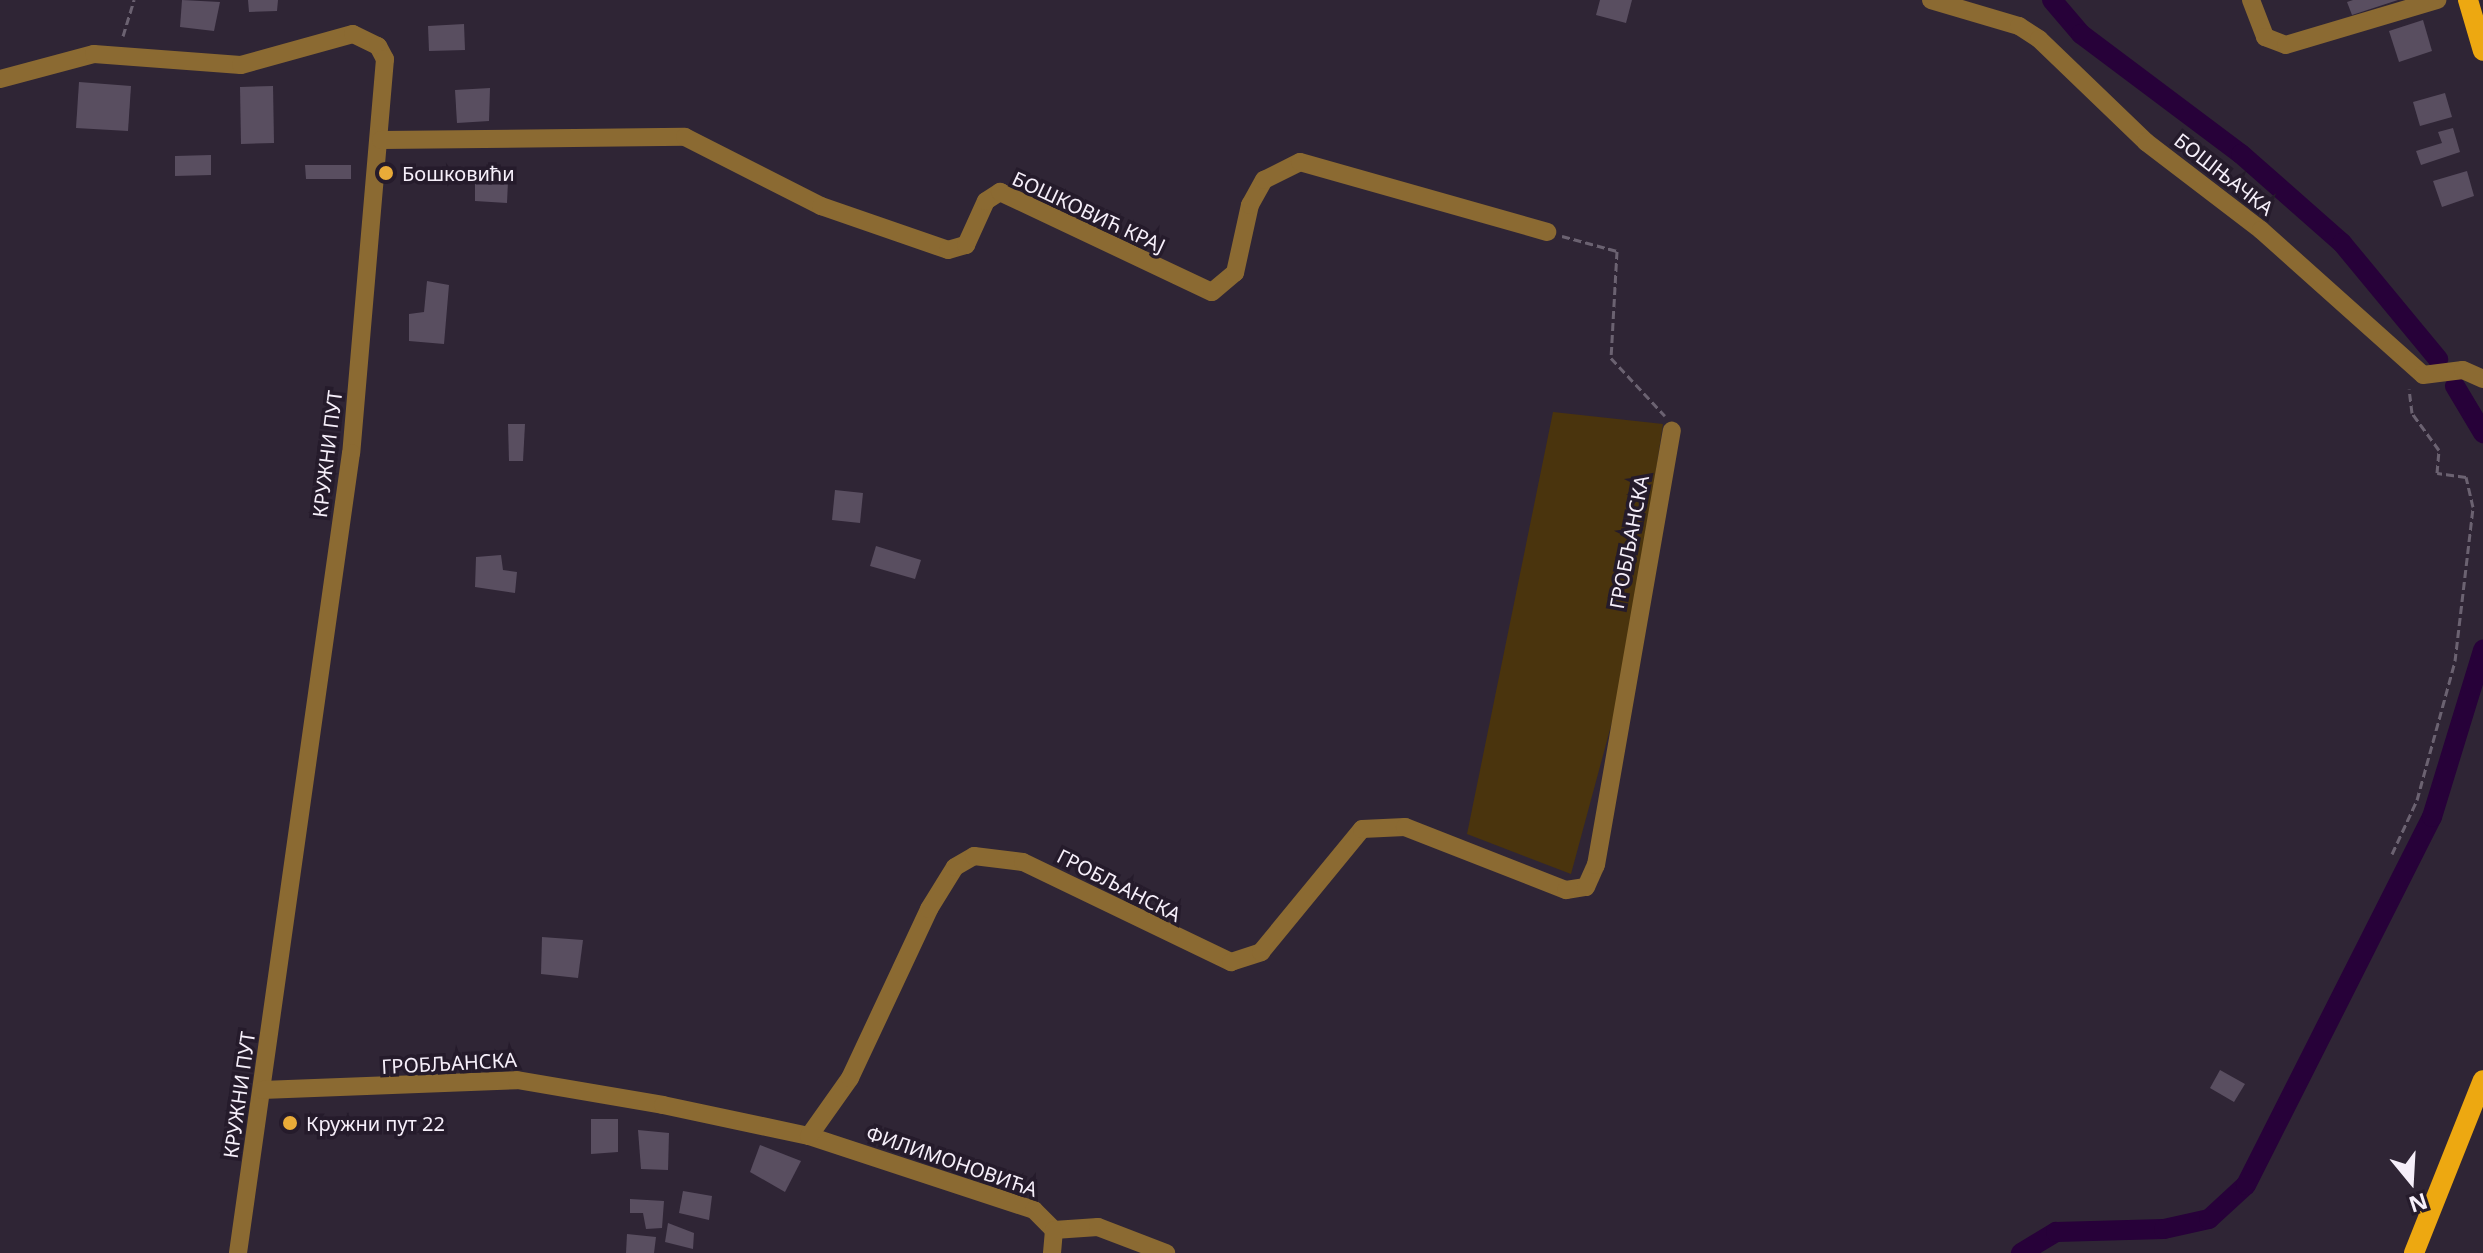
<!DOCTYPE html>
<html>
<head>
<meta charset="utf-8">
<style>
	body { margin:0 }
	#map { position:relative; width:2483px; height:1253px; overflow:hidden; background:#2f2535; font-family:"Noto Sans",sans-serif }
	div>[style] { position:absolute }
	.green>* { inset:0; background:#4a340d }
	.canal>* { height:20px; margin:-10px; padding:0 10px; transform-origin:10px; border-radius:10px; background:#270139 }
	.building>* { inset:0; background:#594e60 }
	.path>* { height:3px; margin-top:-1.5px; transform-origin:0; background:repeating-linear-gradient(90deg,#6b6271 0 8px,transparent 0 12px) }
	.minor>* { height:18px; margin:-9px; padding:0 9px; transform-origin:9px; border-radius:9px; background:#8b6a32 }
	.major>* { height:20px; margin:-10px; padding:0 10px; transform-origin:10px; border-radius:10px; background:#eda811 }
	.dots>* { width:22px; height:22px; translate:-50% -50%; box-sizing:border-box; border:4px solid #251b2b; border-radius:50% }
	span { translate:-50% -50%; white-space:nowrap; text-align:center; line-height:1.15; -webkit-text-stroke:7px #251b2b; paint-order:stroke }
	.poi-label { font-size:20px; color:#f6effa }
	.left { translate:0 -50%; text-align:left }
	.street-label { font-size:20px; color:#f6effa }
	.north { position:absolute; left:2371px; top:1141px; width:80px; height:80px; -webkit-text-stroke:6px #251b2b; paint-order:stroke; rotate:162deg; font-size:22px; font-weight:700; line-height:32px; text-align:center; color:#f6effa }
	.north::after { content:''; display:block; margin:auto; width:28px; height:36px; background:#f6effa; clip-path:polygon(50% 0,100% 100%,50% 72%,0 100%) }
</style>
</head>
<body>
<div id="map">
	<div class="green">
		<i style="clip-path:polygon(1553px 412px,1663px 424px,1626px 670px,1571px 874px,1467px 834px)"></i>
	</div>
	<div class="canal">
		<i style="left:2052px;top:0;width:45px;rotate:49.5deg"></i>
		<i style="left:2081px;top:34px;width:200px;rotate:36.9deg"></i>
		<i style="left:2241px;top:154px;width:135px;rotate:41.4deg"></i>
		<i style="left:2342px;top:243px;width:151px;rotate:50.4deg"></i>
		<i style="left:2455px;top:386px;width:55px;rotate:59.2deg"></i>
		<i style="left:2021px;top:1253px;width:41px;rotate:-31deg"></i>
		<i style="left:2056px;top:1232px;width:108px;rotate:-1.6deg"></i>
		<i style="left:2164px;top:1229px;width:46px;rotate:-12.5deg"></i>
		<i style="left:2209px;top:1219px;width:50px;rotate:-42.6deg"></i>
		<i style="left:2246px;top:1185px;width:412px;rotate:-63.2deg"></i>
		<i style="left:2432px;top:817px;width:175px;rotate:-73deg"></i>
	</div>
	<div class="building">
		<i style="clip-path:polygon(182px 0,220px 2px,214px 31px,180px 27px)"></i>
		<i style="clip-path:polygon(248px 0,278px 0,277px 11px,249px 12px)"></i>
		<i style="clip-path:polygon(1600px 0,1632px 0,1626px 23px,1596px 15px)"></i>
		<i style="clip-path:polygon(2398px 0,2352px 15px,2347px 2px,2353px 0)"></i>
		<i style="clip-path:polygon(2423px 20px,2432px 51px,2399px 62px,2389px 31px)"></i>
		<i style="clip-path:polygon(464px 24px,465px 50px,429px 51px,428px 26px)"></i>
		<i style="clip-path:polygon(79px 82px,131px 86px,128px 131px,76px 128px)"></i>
		<i style="clip-path:polygon(273px 86px,274px 143px,241px 144px,240px 87px)"></i>
		<i style="clip-path:polygon(490px 88px,489px 121px,457px 123px,455px 90px)"></i>
		<i style="clip-path:polygon(2445px 93px,2452px 117px,2420px 126px,2413px 102px)"></i>
		<i style="clip-path:polygon(2453px 128px,2460px 152px,2421px 165px,2416px 151px,2442px 143px,2438px 132px)"></i>
		<i style="clip-path:polygon(211px 155px,211px 175px,175px 176px,175px 156px)"></i>
		<i style="clip-path:polygon(305px 165px,351px 165px,351px 179px,306px 179px)"></i>
		<i style="clip-path:polygon(2467px 171px,2474px 196px,2442px 207px,2433px 181px)"></i>
		<i style="clip-path:polygon(475px 177px,508px 181px,507px 203px,475px 201px)"></i>
		<i style="clip-path:polygon(427px 281px,449px 285px,444px 344px,409px 341px,409px 314px,424px 312px)"></i>
		<i style="clip-path:polygon(508px 424px,525px 424px,523px 461px,509px 461px)"></i>
		<i style="clip-path:polygon(835px 490px,863px 493px,860px 523px,832px 520px)"></i>
		<i style="clip-path:polygon(876px 546px,921px 560px,915px 579px,870px 566px)"></i>
		<i style="clip-path:polygon(501px 555px,503px 570px,517px 572px,515px 593px,475px 587px,476px 557px)"></i>
		<i style="clip-path:polygon(542px 937px,583px 940px,578px 978px,541px 974px)"></i>
		<i style="clip-path:polygon(2220px 1070px,2245px 1084px,2234px 1102px,2210px 1088px)"></i>
		<i style="clip-path:polygon(591px 1119px,618px 1119px,618px 1152px,591px 1154px)"></i>
		<i style="clip-path:polygon(638px 1130px,669px 1133px,668px 1170px,641px 1169px)"></i>
		<i style="clip-path:polygon(760px 1145px,801px 1161px,785px 1192px,750px 1172px)"></i>
		<i style="clip-path:polygon(683px 1191px,712px 1196px,709px 1220px,679px 1213px)"></i>
		<i style="clip-path:polygon(630px 1199px,664px 1201px,662px 1228px,646px 1229px,643px 1213px,630px 1213px)"></i>
		<i style="clip-path:polygon(668px 1223px,694px 1233px,693px 1249px,665px 1242px)"></i>
		<i style="clip-path:polygon(627px 1234px,656px 1237px,654px 1253px,626px 1253px)"></i>
	</div>
	<div class="path">
		<i style="left:123px;top:36px;width:38px;rotate:-73deg"></i>
		<i style="left:1562px;top:236px;width:57px;rotate:15.3deg"></i>
		<i style="left:1617px;top:251px;width:107px;rotate:93.2deg"></i>
		<i style="left:1611px;top:358px;width:79px;rotate:47deg"></i>
		<i style="left:2392px;top:854px;width:60px;rotate:-65.2deg"></i>
		<i style="left:2417px;top:800px;width:144px;rotate:-74.7deg"></i>
		<i style="left:2455px;top:661px;width:155px;rotate:-83.3deg"></i>
		<i style="left:2473px;top:507px;width:31px;rotate:-103deg"></i>
		<i style="left:2466px;top:477px;width:29px;rotate:-172deg"></i>
		<i style="left:2437px;top:473px;width:23px;rotate:-85deg"></i>
		<i style="left:2439px;top:450px;width:46px;rotate:-126.1deg"></i>
		<i style="left:2412px;top:413px;width:24px;rotate:-97deg"></i>
	</div>
	<div class="minor">
		<i style="left:1931px;top:0;width:92px;rotate:16.5deg"></i>
		<i style="left:2019px;top:26px;width:24px;rotate:33deg"></i>
		<i style="left:2039px;top:39px;width:149px;rotate:43.9deg"></i>
		<i style="left:2146px;top:142px;width:145px;rotate:37.4deg"></i>
		<i style="left:2261px;top:230px;width:217px;rotate:41.8deg"></i>
		<i style="left:2423px;top:375px;width:40px;rotate:-7.1deg"></i>
		<i style="left:2463px;top:370px;width:22px;rotate:24deg"></i>
		<i style="left:2251px;top:0;width:40px;rotate:69deg"></i>
		<i style="left:2265px;top:37px;width:22px;rotate:21deg"></i>
		<i style="left:2286px;top:45px;width:158px;rotate:-16.6deg"></i>
		<i style="left:0;top:79px;width:97px;rotate:-14.9deg"></i>
		<i style="left:94px;top:54px;width:147px;rotate:4.3deg"></i>
		<i style="left:241px;top:65px;width:116px;rotate:-15.5deg"></i>
		<i style="left:353px;top:34px;width:28px;rotate:26deg"></i>
		<i style="left:378px;top:46px;width:15px;rotate:62deg"></i>
		<i style="left:385px;top:59px;width:395px;rotate:94.9deg"></i>
		<i style="left:351px;top:453px;width:808px;rotate:98.04deg"></i>
		<i style="left:381px;top:140px;width:304px;rotate:-0.6deg"></i>
		<i style="left:685px;top:137px;width:153px;rotate:26.9deg"></i>
		<i style="left:821px;top:206px;width:134px;rotate:19.1deg"></i>
		<i style="left:948px;top:250px;width:19px;rotate:-16deg"></i>
		<i style="left:966px;top:245px;width:48px;rotate:-65.6deg"></i>
		<i style="left:986px;top:201px;width:17px;rotate:-33deg"></i>
		<i style="left:1000px;top:192px;width:234px;rotate:25.3deg"></i>
		<i style="left:1212px;top:292px;width:30px;rotate:-40deg"></i>
		<i style="left:1235px;top:273px;width:70px;rotate:-77.6deg"></i>
		<i style="left:1250px;top:205px;width:29px;rotate:-61deg"></i>
		<i style="left:1264px;top:180px;width:40px;rotate:-26.6deg"></i>
		<i style="left:1300px;top:162px;width:257px;rotate:15.8deg"></i>
		<i style="left:262px;top:1090px;width:255px;rotate:-2.2deg"></i>
		<i style="left:517px;top:1080px;width:148px;rotate:9.7deg"></i>
		<i style="left:663px;top:1105px;width:149px;rotate:12deg"></i>
		<i style="left:809px;top:1136px;width:237px;rotate:18.2deg"></i>
		<i style="left:1034px;top:1210px;width:28px;rotate:45deg"></i>
		<i style="left:809px;top:1136px;width:71px;rotate:-54.7deg"></i>
		<i style="left:850px;top:1078px;width:187px;rotate:-64.9deg"></i>
		<i style="left:929px;top:909px;width:49px;rotate:-58.2deg"></i>
		<i style="left:955px;top:867px;width:22px;rotate:-30deg"></i>
		<i style="left:974px;top:856px;width:49px;rotate:7deg"></i>
		<i style="left:1023px;top:862px;width:231px;rotate:25.7deg"></i>
		<i style="left:1231px;top:962px;width:32px;rotate:-18deg"></i>
		<i style="left:1261px;top:952px;width:159px;rotate:-50.6deg"></i>
		<i style="left:1362px;top:829px;width:43px;rotate:-2.7deg"></i>
		<i style="left:1405px;top:827px;width:173px;rotate:21.4deg"></i>
		<i style="left:1566px;top:890px;width:20px;rotate:-9deg"></i>
		<i style="left:1586px;top:887px;width:24px;rotate:-66deg"></i>
		<i style="left:1596px;top:865px;width:441px;rotate:-80.1deg"></i>
		<i style="left:1054px;top:1230px;width:44px;rotate:-3.9deg"></i>
		<i style="left:1098px;top:1227px;width:73px;rotate:20.9deg"></i>
		<i style="left:1052px;top:1253px;width:23px;rotate:-85deg"></i>
	</div>
	<div class="major">
		<i style="left:2468px;top:0;width:53px;rotate:73.6deg"></i>
		<i style="left:2414px;top:1253px;width:186px;rotate:-68.3deg"></i>
	</div>
	<div class="dots">
		<i style="left:386px;top:173px;background:#e9ab38"></i>
		<i style="left:290px;top:1123px;background:#e9ab38"></i>
	</div>
	<div class="poi-label">
		<span class="left" style="left:402px;top:173px">Бошковићи</span>
		<span class="left" style="left:306px;top:1123px">Кружни пут 22</span>
	</div>
	<div class="street-label">
		<span style="left:2224px;top:174px;rotate:38deg">БОШЊАЧКА</span>
		<span style="left:1089px;top:212px;rotate:25deg">БОШКОВИЋ КРАЈ</span>
		<span style="left:327px;top:454px;rotate:-83deg">КРУЖНИ ПУТ</span>
		<span style="left:1629px;top:542px;rotate:-79deg">ГРОБЉАНСКА</span>
		<span style="left:1119px;top:885px;rotate:27deg">ГРОБЉАНСКА</span>
		<span style="left:449px;top:1063px;rotate:-3deg">ГРОБЉАНСКА</span>
		<span style="left:239px;top:1095px;rotate:-82deg">КРУЖНИ ПУТ</span>
		<span style="left:952px;top:1161px;rotate:19deg">ФИЛИМОНОВИЋА</span>
	</div>
	<div class="north">N</div>
</div>
</body>
</html>
